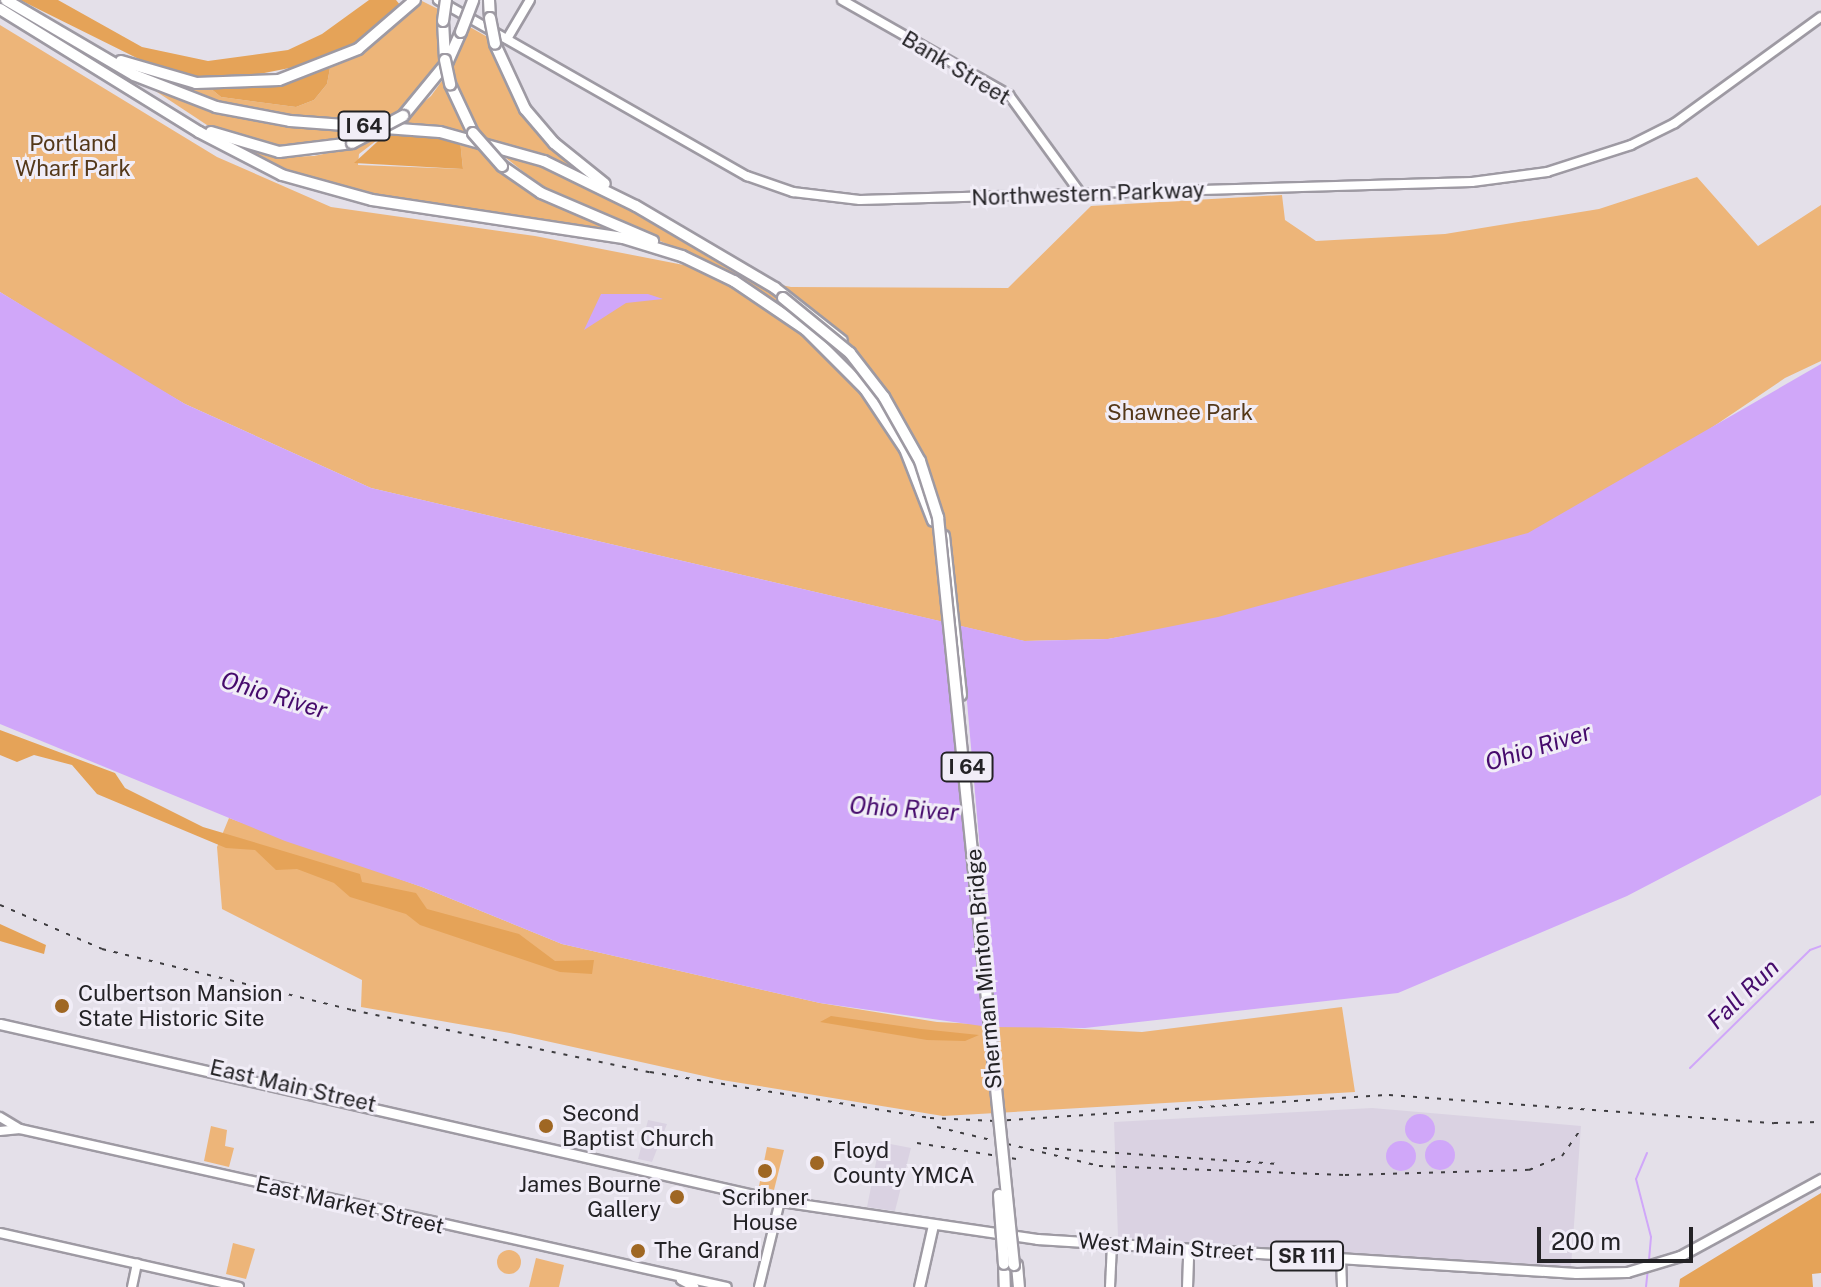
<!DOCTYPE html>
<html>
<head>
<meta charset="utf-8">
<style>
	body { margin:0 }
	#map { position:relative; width:1821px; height:1287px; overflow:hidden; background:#e4e0e9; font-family:"Public Sans",sans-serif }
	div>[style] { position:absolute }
	.built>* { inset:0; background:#dad2e2 }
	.green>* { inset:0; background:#edb579 }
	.round { border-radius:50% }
	.forest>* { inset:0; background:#e5a358 }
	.water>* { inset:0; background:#d0a7f9 }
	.pier>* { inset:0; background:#e4e0e9 }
	.stream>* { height:2px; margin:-1px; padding:0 1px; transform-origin:1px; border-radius:1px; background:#d0a7f9 }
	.roads { filter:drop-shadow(2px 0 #9e9aa3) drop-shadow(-2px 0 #9e9aa3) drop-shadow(0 2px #9e9aa3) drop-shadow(0 -2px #9e9aa3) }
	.secondary>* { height:8px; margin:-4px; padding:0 4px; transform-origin:4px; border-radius:4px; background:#fff }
	.primary>* { height:9px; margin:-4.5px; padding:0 4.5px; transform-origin:4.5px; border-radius:4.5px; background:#fff }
	.highway>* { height:10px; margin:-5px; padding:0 5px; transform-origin:5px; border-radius:5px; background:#fff }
	.rail>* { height:2px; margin-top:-1px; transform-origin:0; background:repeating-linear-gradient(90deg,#3e3d40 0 4px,transparent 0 12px) }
	.bridges { filter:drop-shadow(2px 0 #9e9aa3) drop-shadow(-2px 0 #9e9aa3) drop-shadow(0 2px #9e9aa3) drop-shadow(0 -2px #9e9aa3) }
	.highway-bridge>* { height:10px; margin:-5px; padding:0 5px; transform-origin:5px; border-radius:5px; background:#fff }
	.dots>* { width:22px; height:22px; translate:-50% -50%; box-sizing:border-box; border:4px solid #f1edf7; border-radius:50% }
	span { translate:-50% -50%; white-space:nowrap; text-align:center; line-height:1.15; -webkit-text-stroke:6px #f1edf7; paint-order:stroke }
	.shield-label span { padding:2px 6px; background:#f1edf7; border:2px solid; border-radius:6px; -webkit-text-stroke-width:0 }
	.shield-label { font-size:20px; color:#232225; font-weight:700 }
	.street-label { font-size:22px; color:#232225 }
	.park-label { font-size:22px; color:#543819 }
	.poi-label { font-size:22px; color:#232225 }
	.left { translate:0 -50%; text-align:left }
	.right { translate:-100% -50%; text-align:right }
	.water-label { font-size:24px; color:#460b6c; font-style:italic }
	.scale { position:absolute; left:1537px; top:1227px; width:156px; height:36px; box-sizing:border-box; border:4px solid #232225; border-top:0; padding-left:10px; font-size:24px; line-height:28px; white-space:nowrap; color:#232225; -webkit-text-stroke:6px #f1edf7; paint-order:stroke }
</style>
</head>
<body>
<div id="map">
	<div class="built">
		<i style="clip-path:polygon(1372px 1108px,1581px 1126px,1571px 1267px,1118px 1238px,1114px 1122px)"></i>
		<i style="clip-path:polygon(648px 1120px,667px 1124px,652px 1162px,638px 1159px)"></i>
		<i style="clip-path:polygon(880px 1142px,911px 1148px,895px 1211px,867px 1207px)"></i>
	</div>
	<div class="green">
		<i style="clip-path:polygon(420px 0,440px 10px,442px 66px,402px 112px,383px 123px,291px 117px,232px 107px,147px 75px,210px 88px,221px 97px,296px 107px,314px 100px,327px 84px,330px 68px,378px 40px)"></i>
		<i style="clip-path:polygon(0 25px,217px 157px,331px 207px,535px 236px,735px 275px,544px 188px,492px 147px,597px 191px,742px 277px,791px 287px,1008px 288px,1091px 206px,1282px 195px,1285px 220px,1316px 241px,1445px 234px,1599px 209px,1697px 177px,1758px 246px,1821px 205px,1821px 361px,1785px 378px,1606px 499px,1484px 556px,1341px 597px,1108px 639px,1024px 641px,371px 488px,185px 404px,117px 365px,0 292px)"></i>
		<i style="clip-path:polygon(468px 26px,491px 39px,515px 98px,584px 174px,484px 137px,464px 103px,452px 66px)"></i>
		<i style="clip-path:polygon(444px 78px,469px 134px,398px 124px,431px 96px)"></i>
		<i style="clip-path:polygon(148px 86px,253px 120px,370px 130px,314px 148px,270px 147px,213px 129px)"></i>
		<i style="clip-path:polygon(389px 131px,359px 154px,358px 165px,463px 169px,460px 140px,477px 144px,529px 191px,620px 233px,352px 192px,280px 170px,234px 147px,285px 157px,314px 156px,347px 149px)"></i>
		<i style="clip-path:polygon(229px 818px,422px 887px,562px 944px,820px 1003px,937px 1022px,1142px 1032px,1342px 1007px,1355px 1092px,943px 1116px,722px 1080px,510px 1033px,361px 1007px,362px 980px,222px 909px,217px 847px)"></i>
		<i style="clip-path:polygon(211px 1126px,227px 1130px,225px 1146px,234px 1148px,229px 1167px,204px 1161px)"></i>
		<i style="clip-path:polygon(767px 1147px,784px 1150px,774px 1190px,759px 1186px)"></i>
		<i style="clip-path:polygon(233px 1243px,255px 1249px,246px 1279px,226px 1274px)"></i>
		<i class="round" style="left:497px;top:1250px;width:24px;height:24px"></i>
		<i style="clip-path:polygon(536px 1258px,564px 1265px,559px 1287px,529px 1287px)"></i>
	</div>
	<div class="forest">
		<i style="clip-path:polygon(20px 0,58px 0,142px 47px,208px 61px,288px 50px,322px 34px,369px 0,396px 0,401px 6px,370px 34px,320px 62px,218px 82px,171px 75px)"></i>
		<i style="clip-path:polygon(330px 68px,327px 84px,314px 100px,296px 107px,221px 97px,210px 88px,270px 86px)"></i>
		<i style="clip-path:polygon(389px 131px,460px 140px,463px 169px,354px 163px)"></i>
		<i style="clip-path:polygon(0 730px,115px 773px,125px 788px,203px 827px,360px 874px,362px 882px,416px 893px,427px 909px,519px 934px,555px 961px,594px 960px,592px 974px,560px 972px,420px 925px,406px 914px,350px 897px,334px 883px,297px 869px,276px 870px,255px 850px,226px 848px,97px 794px,72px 765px,34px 755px,17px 762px,0 755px)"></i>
		<i style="clip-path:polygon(0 924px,46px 945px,44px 954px,0 941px)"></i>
		<i style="clip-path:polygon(831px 1016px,921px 1029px,979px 1035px,965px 1041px,927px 1040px,820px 1022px)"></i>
		<i style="clip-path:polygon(1821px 1193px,1821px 1273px,1812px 1274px,1813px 1287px,1679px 1287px,1680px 1279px)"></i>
	</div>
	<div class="water">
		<i style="clip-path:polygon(0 292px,185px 404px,371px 488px,1025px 641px,1108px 639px,1218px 617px,1528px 533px,1821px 364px,1821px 795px,1627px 896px,1398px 993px,1085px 1028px,989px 1027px,820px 1003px,562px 944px,422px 887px,285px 841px,0 724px)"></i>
		<i style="clip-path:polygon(601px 294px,648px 294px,663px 299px,626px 303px,584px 330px)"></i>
		<i class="round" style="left:1405px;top:1114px;width:30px;height:30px"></i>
		<i class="round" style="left:1425px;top:1140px;width:30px;height:30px"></i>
		<i class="round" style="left:1386px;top:1141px;width:30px;height:30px"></i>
	</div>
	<div class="pier">
		<i style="clip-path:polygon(949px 620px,960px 622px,996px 1031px,984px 1030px)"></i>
	</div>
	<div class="stream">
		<i style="left:1690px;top:1068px;width:168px;rotate:-44.5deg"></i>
		<i style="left:1810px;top:950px;width:12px;rotate:-20deg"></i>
		<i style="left:1647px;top:1153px;width:28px;rotate:113deg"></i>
		<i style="left:1636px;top:1179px;width:60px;rotate:75.5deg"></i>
		<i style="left:1651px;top:1237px;width:25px;rotate:95deg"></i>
		<i style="left:1646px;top:1287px;width:19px;rotate:-84deg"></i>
	</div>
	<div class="roads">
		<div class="secondary">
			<i style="left:438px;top:0;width:356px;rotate:29.7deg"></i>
			<i style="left:747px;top:176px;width:49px;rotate:19.2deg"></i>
			<i style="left:793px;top:192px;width:67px;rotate:6.8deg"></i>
			<i style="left:860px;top:200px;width:612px;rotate:-1.68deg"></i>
			<i style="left:1472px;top:182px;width:76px;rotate:-7.6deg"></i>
			<i style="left:1547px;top:172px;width:88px;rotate:-17.8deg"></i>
			<i style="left:1631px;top:145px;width:49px;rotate:-26.6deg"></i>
			<i style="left:1675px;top:123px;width:180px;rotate:-36deg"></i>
			<i style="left:842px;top:0;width:192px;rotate:29.6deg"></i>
			<i style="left:1009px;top:95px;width:122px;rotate:54deg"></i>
			<i style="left:507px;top:39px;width:45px;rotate:-59.5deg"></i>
			<i style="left:0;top:1117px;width:23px;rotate:31deg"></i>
			<i style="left:20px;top:1129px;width:724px;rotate:12.6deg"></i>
			<i style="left:0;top:1131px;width:20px;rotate:-6deg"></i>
			<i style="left:0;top:1233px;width:245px;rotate:12.7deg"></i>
			<i style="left:1341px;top:1258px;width:29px;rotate:88deg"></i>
			<i style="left:681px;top:1280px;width:15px;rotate:28deg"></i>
			<i style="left:132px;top:1287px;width:24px;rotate:-78deg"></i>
			<i style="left:759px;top:1287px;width:89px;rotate:-76.3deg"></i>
			<i style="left:1110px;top:1287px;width:43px;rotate:-87.3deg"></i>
		</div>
		<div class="primary">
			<i style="left:0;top:1024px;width:800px;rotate:12.79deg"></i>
			<i style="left:780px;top:1201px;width:260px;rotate:8.4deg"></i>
			<i style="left:1037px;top:1239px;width:540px;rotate:3.61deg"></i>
			<i style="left:1576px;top:1273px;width:51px;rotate:-1.1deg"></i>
			<i style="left:1627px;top:1272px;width:55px;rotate:-16.8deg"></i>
			<i style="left:1680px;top:1256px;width:161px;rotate:-28.6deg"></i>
			<i style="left:919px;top:1287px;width:64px;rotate:-77.3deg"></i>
			<i style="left:1187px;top:1287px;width:38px;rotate:-88deg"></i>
		</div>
		<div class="highway">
			<i style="left:6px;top:0;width:148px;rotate:30.4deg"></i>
			<i style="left:134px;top:75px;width:88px;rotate:21.3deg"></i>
			<i style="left:216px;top:107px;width:75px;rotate:10.7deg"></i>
			<i style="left:290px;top:121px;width:150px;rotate:4.2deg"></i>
			<i style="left:440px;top:132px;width:108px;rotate:15.6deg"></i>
			<i style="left:544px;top:161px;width:102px;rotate:26.1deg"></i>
			<i style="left:636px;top:206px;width:161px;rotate:30.5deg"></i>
			<i style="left:775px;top:288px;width:85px;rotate:38.3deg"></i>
			<i style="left:489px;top:0;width:18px;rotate:87deg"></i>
			<i style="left:0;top:9px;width:234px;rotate:31.7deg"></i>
			<i style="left:199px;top:132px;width:93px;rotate:27.4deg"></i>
			<i style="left:282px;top:175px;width:93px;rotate:15.5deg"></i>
			<i style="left:372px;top:200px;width:254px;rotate:8.6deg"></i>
			<i style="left:623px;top:238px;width:62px;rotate:17deg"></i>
			<i style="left:682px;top:256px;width:58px;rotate:25.7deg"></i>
			<i style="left:734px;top:281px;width:87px;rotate:34.2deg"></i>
			<i style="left:806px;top:330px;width:83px;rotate:45deg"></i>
			<i style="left:865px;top:389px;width:72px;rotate:56.3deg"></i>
			<i style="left:905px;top:449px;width:77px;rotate:68.7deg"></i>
			<i style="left:443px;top:21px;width:39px;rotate:87deg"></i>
			<i style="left:495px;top:44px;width:72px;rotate:65.2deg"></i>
			<i style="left:525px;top:109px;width:45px;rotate:49.5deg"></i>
			<i style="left:554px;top:143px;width:65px;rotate:38.8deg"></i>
			<i style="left:121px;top:61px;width:78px;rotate:16.3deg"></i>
			<i style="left:196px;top:83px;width:83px;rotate:-2.1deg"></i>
			<i style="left:279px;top:80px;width:85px;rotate:-21.4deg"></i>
			<i style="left:358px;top:49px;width:75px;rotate:-40.7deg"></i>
			<i style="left:450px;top:84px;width:54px;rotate:64.9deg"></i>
			<i style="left:403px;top:116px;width:71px;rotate:-50.7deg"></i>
			<i style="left:448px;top:61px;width:32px;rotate:-66deg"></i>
			<i style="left:211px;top:132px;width:71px;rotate:16.4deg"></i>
			<i style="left:279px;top:152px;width:74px;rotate:-7deg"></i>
			<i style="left:502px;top:166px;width:47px;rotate:34.7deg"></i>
			<i style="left:541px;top:193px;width:122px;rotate:23.2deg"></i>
			<i style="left:944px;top:536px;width:160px;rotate:83.9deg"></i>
			<i style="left:1004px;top:1264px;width:23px;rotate:88deg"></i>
			<i style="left:1017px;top:1265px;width:22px;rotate:85deg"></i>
		</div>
	</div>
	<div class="rail">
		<i style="left:0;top:905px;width:111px;rotate:23.3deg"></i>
		<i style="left:102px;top:949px;width:257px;rotate:13.7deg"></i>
		<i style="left:352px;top:1010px;width:304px;rotate:11.8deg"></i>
		<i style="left:650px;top:1072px;width:284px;rotate:9.3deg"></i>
		<i style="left:930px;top:1118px;width:65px;rotate:2.6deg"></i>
		<i style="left:995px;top:1121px;width:395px;rotate:-3.8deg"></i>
		<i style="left:1389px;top:1095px;width:386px;rotate:4.2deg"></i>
		<i style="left:1774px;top:1123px;width:47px;rotate:-1.2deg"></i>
		<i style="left:937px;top:1127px;width:167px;rotate:13.5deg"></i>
		<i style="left:1099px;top:1166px;width:246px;rotate:2.1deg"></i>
		<i style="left:1345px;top:1175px;width:184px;rotate:-1.6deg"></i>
		<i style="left:1529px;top:1170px;width:36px;rotate:-23deg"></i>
		<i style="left:1562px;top:1156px;width:29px;rotate:-55deg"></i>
		<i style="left:917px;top:1143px;width:107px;rotate:9.1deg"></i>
		<i style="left:1043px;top:1148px;width:233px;rotate:3.9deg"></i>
	</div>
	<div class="bridges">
		<div class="highway-bridge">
			<i style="left:490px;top:18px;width:26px;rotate:79deg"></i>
			<i style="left:443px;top:21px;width:21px;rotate:-82deg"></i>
			<i style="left:461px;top:32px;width:34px;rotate:-69deg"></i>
			<i style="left:445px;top:60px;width:25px;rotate:78deg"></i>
			<i style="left:473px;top:133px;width:44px;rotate:48.7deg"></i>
			<i style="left:352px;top:143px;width:58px;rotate:-27.9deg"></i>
			<i style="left:783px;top:298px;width:87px;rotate:39.4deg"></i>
			<i style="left:850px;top:353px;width:56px;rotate:52.3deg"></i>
			<i style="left:884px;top:397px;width:73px;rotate:60.6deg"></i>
			<i style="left:920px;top:461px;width:59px;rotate:72.2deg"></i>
			<i style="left:938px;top:517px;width:752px;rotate:84.2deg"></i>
			<i style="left:999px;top:1195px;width:69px;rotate:85.9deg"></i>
		</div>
	</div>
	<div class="dots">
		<i style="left:62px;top:1006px;background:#9f6723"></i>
		<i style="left:546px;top:1126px;background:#9f6723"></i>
		<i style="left:817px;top:1163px;background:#9f6723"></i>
		<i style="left:765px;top:1171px;background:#9f6723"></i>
		<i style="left:677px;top:1197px;background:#9f6723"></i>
		<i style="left:638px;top:1251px;background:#9f6723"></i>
	</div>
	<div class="shield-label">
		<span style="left:364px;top:126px">I 64</span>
		<span style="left:967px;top:767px">I 64</span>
		<span style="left:1307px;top:1256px">SR 111</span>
	</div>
	<div class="street-label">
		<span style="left:956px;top:68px;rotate:31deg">Bank Street</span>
		<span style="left:1088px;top:194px;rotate:-2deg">Northwestern Parkway</span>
		<span style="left:984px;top:969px;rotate:-95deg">Sherman Minton Bridge</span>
		<span style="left:293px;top:1086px;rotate:13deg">East Main Street</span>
		<span style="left:350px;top:1205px;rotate:13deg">East Market Street</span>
		<span style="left:1166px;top:1247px;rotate:4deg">West Main Street</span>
	</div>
	<div class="park-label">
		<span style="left:73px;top:156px">Portland<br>Wharf Park</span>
		<span style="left:1180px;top:413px">Shawnee Park</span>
	</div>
	<div class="poi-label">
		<span class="left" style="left:78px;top:1006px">Culbertson Mansion<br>State Historic Site</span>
		<span class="left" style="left:562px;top:1126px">Second<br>Baptist Church</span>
		<span class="left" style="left:833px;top:1163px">Floyd<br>County YMCA</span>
		<span class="right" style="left:661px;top:1197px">James Bourne<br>Gallery</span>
		<span style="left:765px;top:1210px">Scribner<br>House</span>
		<span class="left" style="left:654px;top:1251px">The Grand</span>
	</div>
	<div class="water-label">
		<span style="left:274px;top:695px;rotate:17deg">Ohio River</span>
		<span style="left:1538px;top:747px;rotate:-17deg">Ohio River</span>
		<span style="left:904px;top:809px;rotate:4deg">Ohio River</span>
		<span style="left:1743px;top:994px;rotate:-44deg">Fall Run</span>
	</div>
	<div class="scale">200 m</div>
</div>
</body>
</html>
